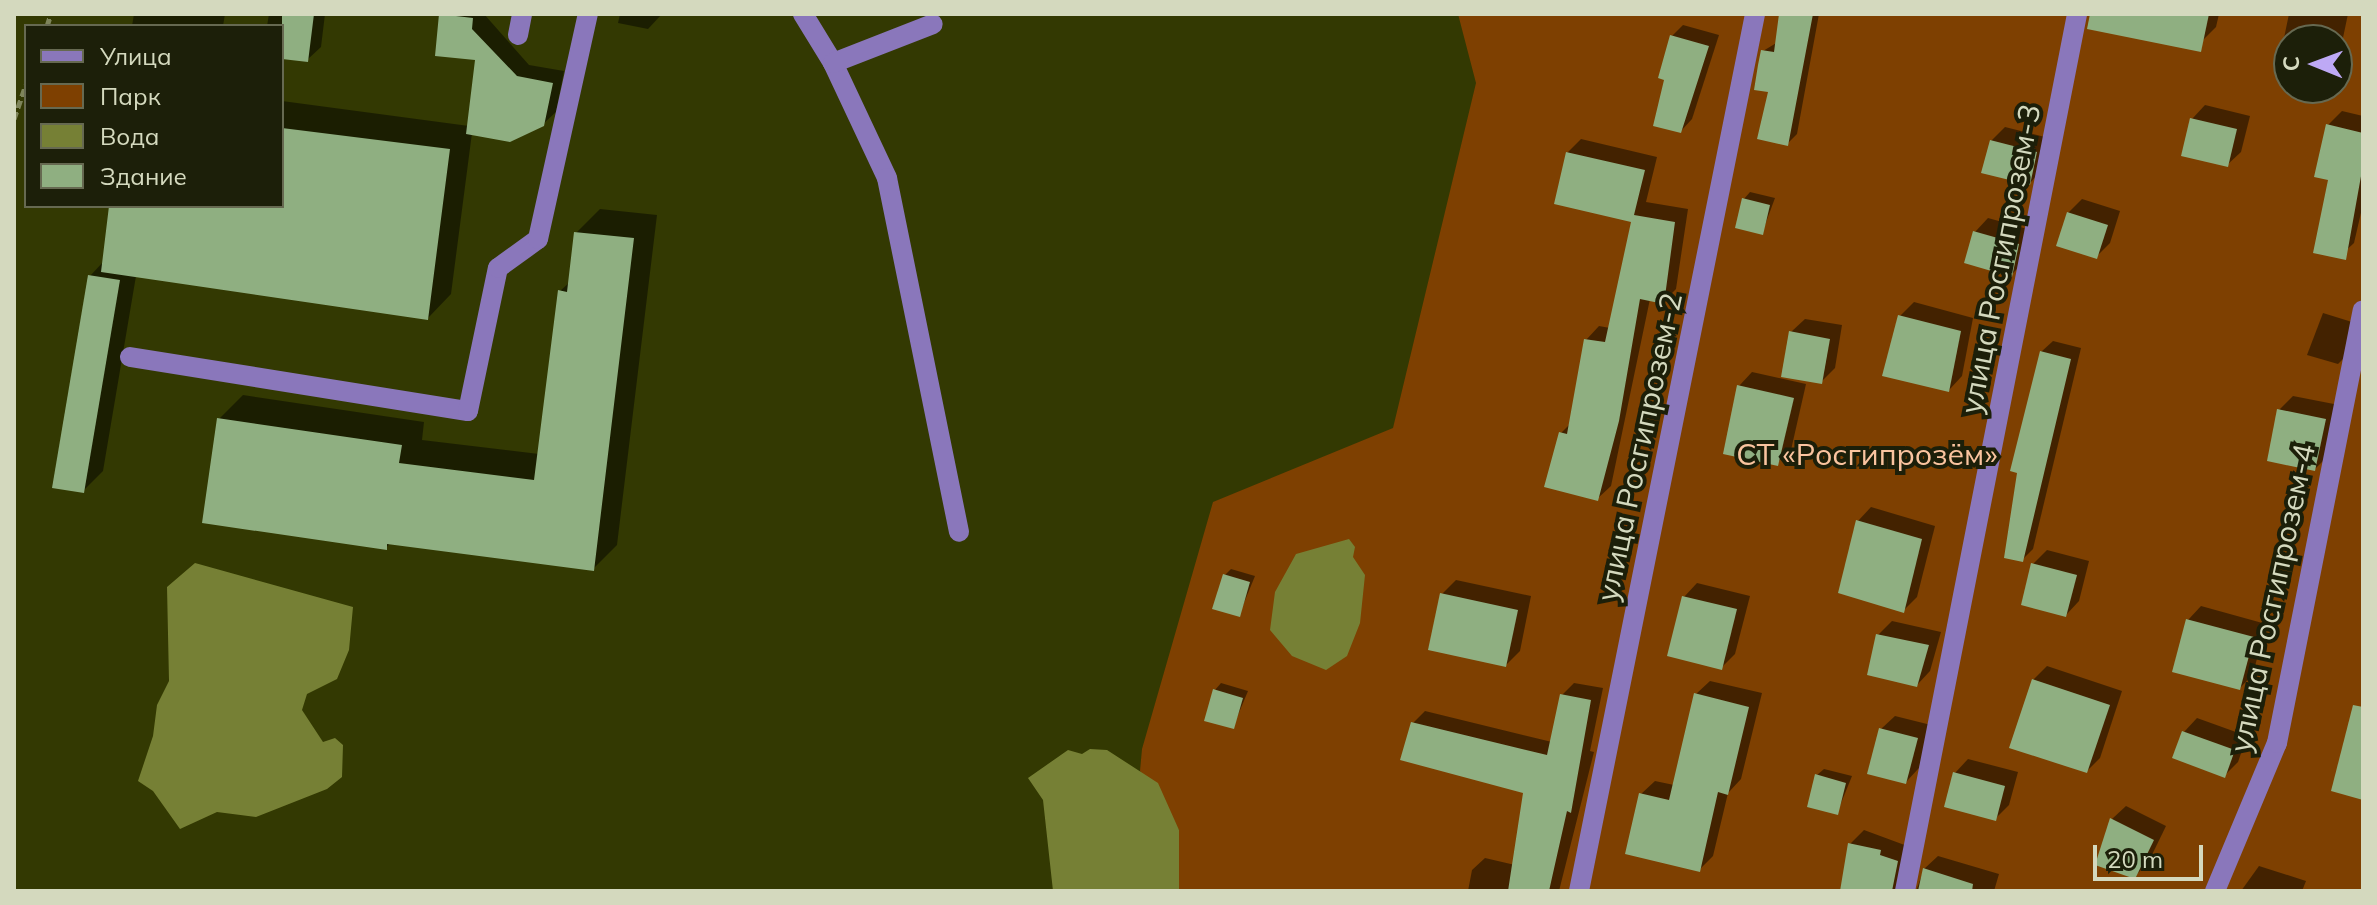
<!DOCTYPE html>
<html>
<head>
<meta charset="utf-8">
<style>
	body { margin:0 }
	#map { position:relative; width:2377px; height:905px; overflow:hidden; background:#333902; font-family:Mulish,sans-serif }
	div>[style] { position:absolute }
	.green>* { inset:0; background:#7e4001 }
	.water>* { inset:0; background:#768035 }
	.shadow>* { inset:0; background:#0007 }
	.building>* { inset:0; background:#8faf81 }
	.path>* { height:5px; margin-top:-2.5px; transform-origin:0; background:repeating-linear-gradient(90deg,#7e845a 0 8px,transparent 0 12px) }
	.minor>* { height:20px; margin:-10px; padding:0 10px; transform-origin:10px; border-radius:10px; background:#8a77bb }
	span { translate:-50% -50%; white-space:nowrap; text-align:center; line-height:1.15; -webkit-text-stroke:8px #1c1f09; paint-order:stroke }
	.street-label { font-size:30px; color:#d4d9be }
	.park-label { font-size:30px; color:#fac49f }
	.frame { position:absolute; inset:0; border:16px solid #d4d9be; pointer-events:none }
	.legend { position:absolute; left:24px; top:24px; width:260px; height:184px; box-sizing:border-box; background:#1c1f09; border:2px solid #666951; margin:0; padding:10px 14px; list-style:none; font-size:24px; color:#d4d9be }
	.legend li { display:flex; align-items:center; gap:16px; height:40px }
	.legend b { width:40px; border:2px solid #666951 }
	.north { position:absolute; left:2273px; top:24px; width:80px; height:80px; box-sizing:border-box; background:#1c1f09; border:2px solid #666951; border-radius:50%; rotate:271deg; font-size:22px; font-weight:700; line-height:32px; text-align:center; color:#d4d9be }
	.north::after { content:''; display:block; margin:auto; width:28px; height:36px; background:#bea9f5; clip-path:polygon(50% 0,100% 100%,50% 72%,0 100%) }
	.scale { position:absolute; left:2093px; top:845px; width:110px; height:36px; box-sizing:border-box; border:4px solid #d4d9be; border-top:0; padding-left:10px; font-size:24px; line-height:28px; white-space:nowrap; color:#d4d9be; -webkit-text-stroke:6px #1c1f09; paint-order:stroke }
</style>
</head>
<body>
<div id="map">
	<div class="green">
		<i style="clip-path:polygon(evenodd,1458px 14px,2363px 14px,2363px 891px,1179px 891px,1179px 830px,1140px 771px,1142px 749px,1213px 502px,1393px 428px,1476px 83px,1458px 14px,2289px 40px,2337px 40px,2337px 88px,2289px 88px,2289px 40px)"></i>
	</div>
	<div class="water">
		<i style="clip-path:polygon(1349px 539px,1355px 547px,1353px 557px,1365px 575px,1360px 623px,1347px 656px,1326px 670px,1292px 656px,1270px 630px,1275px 592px,1296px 554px)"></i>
		<i style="clip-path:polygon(195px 563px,353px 607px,349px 650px,337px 679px,307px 694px,302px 710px,323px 742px,335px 738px,343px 745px,342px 777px,327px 789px,256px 817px,217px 812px,180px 829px,153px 791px,138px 781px,153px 736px,157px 705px,169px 681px,167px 587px)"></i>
		<i style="clip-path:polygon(1090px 749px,1107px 750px,1158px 783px,1179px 830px,1179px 891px,1053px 891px,1043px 800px,1028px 778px,1068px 750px,1082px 754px)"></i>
	</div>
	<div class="shadow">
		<i style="clip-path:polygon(134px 14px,225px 14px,223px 26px,132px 26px)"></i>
		<i style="clip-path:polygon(269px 14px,325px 14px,321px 47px,307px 60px,282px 57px,282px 26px,267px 26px)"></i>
		<i style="clip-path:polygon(442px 14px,484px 14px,529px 65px,564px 71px,556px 112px,543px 124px,472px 133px,451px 294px,428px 318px,136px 276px,103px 471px,83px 491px,90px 276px,104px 261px,111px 206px,282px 206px,282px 101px,469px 126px,478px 58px)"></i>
		<i style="clip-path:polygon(620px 14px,662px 14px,648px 29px,618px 23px)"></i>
		<i style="clip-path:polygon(1781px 14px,1819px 14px,1797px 134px,1787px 144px,1763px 51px,1778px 42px)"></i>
		<i style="clip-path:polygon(2133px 14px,2219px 14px,2216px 27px,2202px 41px)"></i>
		<i style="clip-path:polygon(2289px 14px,2348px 14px,2340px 52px,2337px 55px,2337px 40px,2289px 40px,2289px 58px,2280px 57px)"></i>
		<i style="clip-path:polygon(1683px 25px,1719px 35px,1692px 119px,1681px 131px,1667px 78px,1672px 36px)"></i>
		<i style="clip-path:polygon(2205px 105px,2250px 116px,2241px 152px,2227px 165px,2192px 119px)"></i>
		<i style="clip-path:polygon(2342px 111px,2363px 116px,2363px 204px,2354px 243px,2340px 256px,2328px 125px)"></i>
		<i style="clip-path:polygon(2005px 127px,2049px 138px,2043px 169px,2030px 183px,1991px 141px)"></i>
		<i style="clip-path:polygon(1581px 139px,1657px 157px,1646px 202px,1688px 209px,1676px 289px,1663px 302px,1650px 299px,1611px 486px,1597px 499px,1561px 433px,1571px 423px,1586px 340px,1599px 326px,1610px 328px,1633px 221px,1567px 153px)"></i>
		<i style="clip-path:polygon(1750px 192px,1775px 198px,1762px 233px,1744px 199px)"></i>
		<i style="clip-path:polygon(2082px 199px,2120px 211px,2110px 243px,2096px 257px,2068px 213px)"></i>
		<i style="clip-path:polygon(600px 209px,657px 215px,617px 545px,594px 568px,390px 543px,386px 548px,219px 419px,243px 395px,424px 422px,422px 440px,539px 454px,560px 291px,571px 281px,576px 233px)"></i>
		<i style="clip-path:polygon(1988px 218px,2031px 230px,2025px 261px,2011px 275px,1975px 232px)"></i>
		<i style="clip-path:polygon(1914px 302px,1973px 318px,1962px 376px,1949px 390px,1900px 316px)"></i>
		<i style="clip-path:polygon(2323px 313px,2352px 322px,2345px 357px,2338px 364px,2307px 355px)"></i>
		<i style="clip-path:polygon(1805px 319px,1842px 325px,1835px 368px,1821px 382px,1791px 332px)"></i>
		<i style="clip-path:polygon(2053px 341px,2081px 348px,2033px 549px,2022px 560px,2041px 352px)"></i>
		<i style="clip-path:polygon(1752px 372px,1806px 384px,1791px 450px,1777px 463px,1739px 386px)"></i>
		<i style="clip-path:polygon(2293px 396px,2339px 405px,2329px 455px,2315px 469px,2279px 410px)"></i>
		<i style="clip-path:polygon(1871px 507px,1935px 526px,1917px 597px,1903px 611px,1858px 521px)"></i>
		<i style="clip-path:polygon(2047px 550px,2089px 561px,2079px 601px,2066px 615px,2033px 564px)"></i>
		<i style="clip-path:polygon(1231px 569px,1255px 576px,1239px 615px,1225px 575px)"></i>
		<i style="clip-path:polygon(1456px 580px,1531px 596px,1520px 651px,1506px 665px,1442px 594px)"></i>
		<i style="clip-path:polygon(1697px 583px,1750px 596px,1735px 654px,1721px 668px,1684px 597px)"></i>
		<i style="clip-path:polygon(2201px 606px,2266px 624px,2253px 674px,2240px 688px,2188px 620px)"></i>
		<i style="clip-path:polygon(1892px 621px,1941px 632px,1930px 671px,1917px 685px,1878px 635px)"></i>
		<i style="clip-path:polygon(2047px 666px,2122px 691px,2100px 758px,2087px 771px,2033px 680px)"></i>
		<i style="clip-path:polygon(1710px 681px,1762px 693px,1741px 779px,1728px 793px,1713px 856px,1700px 869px,1641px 794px,1655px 781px,1674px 785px,1696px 694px)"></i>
		<i style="clip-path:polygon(1221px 683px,1248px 691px,1233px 727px,1215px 690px)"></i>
		<i style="clip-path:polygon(1574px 683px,1603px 688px,1590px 751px,1594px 752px,1559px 891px,1468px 891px,1472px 870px,1485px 858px,1515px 865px,1525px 792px,1413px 723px,1425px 711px,1552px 742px,1562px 695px)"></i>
		<i style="clip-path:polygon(1895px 716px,1931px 725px,1919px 768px,1906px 782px,1881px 729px)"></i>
		<i style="clip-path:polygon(2197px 718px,2247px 736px,2238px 762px,2225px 775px,2184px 732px)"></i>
		<i style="clip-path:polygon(1968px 759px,2018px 772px,2009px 805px,1995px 819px,1955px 773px)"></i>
		<i style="clip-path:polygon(1824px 769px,1852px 776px,1837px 813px,1817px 775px)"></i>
		<i style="clip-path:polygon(2126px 806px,2166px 826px,2148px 863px,2134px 877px,2112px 819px)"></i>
		<i style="clip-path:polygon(1864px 830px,1910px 847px,1905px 880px,1916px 891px,1924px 869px,1938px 856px,1999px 874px,1994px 891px,1842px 891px,1850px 844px)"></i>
		<i style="clip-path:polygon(2259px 866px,2306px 881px,2302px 891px,2241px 891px)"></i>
	</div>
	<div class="building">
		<i style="clip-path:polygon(282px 14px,314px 14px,308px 62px,282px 59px)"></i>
		<i style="clip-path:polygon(439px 14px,473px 18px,472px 29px,517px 76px,553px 83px,544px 126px,510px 142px,466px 134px,475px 60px,435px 56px)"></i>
		<i style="clip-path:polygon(1779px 14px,1813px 14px,1788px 146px,1757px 139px,1768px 92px,1754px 90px,1758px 65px,1761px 50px,1774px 52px)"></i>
		<i style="clip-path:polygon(2090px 14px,2209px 14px,2201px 52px,2087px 29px)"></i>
		<i style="clip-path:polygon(1670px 35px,1709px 46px,1681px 133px,1653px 126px,1664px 80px,1658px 78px)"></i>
		<i style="clip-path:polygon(2190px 118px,2237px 129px,2228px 167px,2181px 156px)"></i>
		<i style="clip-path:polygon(2326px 124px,2363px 133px,2363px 165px,2346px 260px,2313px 253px,2328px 180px,2314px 177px)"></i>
		<i style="clip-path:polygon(282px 128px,450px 149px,428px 320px,101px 272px,109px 206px,282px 206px)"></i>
		<i style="clip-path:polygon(1990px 140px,2037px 152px,2030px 185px,1981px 173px)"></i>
		<i style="clip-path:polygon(1566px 152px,1645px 170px,1634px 215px,1675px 222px,1664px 304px,1640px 299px,1619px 421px,1598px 501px,1544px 487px,1559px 432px,1567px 434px,1584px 339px,1605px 342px,1631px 222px,1554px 204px)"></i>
		<i style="clip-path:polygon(1742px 198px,1770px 205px,1763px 235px,1735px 228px)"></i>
		<i style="clip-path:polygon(2067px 212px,2108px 225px,2097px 259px,2056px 246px)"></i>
		<i style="clip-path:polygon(1973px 231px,2019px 244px,2012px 277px,1964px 263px)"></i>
		<i style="clip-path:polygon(574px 232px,634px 238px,594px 571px,387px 544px,387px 550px,202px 523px,217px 418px,402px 445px,399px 463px,534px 480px,558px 290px,567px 292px)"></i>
		<i style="clip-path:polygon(88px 275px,120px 280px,84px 493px,52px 488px)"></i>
		<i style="clip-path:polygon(1898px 315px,1961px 331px,1949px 392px,1882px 376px)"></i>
		<i style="clip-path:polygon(1789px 331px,1830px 339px,1822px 384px,1781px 377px)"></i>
		<i style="clip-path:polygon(2040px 351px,2071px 359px,2023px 562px,2004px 558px,2017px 473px,2010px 471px)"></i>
		<i style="clip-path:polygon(1737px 385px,1794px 398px,1778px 466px,1723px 454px)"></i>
		<i style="clip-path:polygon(2277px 409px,2326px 419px,2315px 471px,2267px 461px)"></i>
		<i style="clip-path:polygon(1856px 520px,1922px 539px,1904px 613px,1838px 593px)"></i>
		<i style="clip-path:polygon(2031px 563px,2077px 575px,2066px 617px,2021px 605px)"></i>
		<i style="clip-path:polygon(1223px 574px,1250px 582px,1240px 617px,1212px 609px)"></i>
		<i style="clip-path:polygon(1440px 593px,1518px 610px,1506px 667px,1428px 650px)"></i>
		<i style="clip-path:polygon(1682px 596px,1737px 609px,1722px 670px,1667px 656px)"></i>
		<i style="clip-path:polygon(2186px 619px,2254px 637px,2240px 690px,2172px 672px)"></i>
		<i style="clip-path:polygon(1876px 634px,1929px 645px,1917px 687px,1867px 675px)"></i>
		<i style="clip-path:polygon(2032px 679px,2110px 705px,2087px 773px,2009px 748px)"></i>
		<i style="clip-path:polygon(1213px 689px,1243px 698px,1234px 729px,1204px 721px)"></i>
		<i style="clip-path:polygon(1694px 693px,1749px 707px,1728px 795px,1718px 792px,1700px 872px,1625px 854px,1639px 793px,1669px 800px)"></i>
		<i style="clip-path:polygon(1560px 694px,1591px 700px,1571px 813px,1567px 811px,1549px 891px,1508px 891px,1523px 793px,1400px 760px,1411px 722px,1547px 755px)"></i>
		<i style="clip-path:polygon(2353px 705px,2363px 707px,2363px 800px,2331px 791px)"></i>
		<i style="clip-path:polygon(1879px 728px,1918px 738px,1906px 784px,1867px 774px)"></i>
		<i style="clip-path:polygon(2182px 731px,2235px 750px,2225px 778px,2172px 758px)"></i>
		<i style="clip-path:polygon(1953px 772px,2005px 786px,1996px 821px,1944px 807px)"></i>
		<i style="clip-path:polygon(1815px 774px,1846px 783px,1838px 815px,1807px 807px)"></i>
		<i style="clip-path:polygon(2110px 818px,2154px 840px,2135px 879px,2095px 865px)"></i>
		<i style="clip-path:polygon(1848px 843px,1881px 850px,1880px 855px,1898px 861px,1892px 891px,1840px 891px)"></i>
		<i style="clip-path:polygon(1923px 868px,1973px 884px,1972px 891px,1918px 891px)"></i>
	</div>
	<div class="path">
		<i style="left:47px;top:26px;width:13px;rotate:-72deg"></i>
		<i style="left:14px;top:119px;width:36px;rotate:-71deg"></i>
	</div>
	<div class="minor">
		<i style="left:803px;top:14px;width:57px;rotate:58.5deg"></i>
		<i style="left:833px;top:63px;width:127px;rotate:64.8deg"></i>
		<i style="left:887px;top:178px;width:361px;rotate:78.5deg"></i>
		<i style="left:518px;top:35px;width:21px;rotate:-79deg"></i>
		<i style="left:833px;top:63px;width:107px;rotate:-21.3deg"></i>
		<i style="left:130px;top:357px;width:342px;rotate:9.1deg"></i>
		<i style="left:468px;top:411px;width:146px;rotate:-78.2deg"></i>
		<i style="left:498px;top:268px;width:49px;rotate:-35.9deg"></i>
		<i style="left:538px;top:239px;width:230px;rotate:-77.5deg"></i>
		<i style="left:1579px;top:891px;width:894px;rotate:-78.65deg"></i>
		<i style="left:1905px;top:891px;width:894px;rotate:-78.9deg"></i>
		<i style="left:2215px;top:891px;width:160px;rotate:-67.3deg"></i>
		<i style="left:2277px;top:743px;width:441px;rotate:-78.8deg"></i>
	</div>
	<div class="street-label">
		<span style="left:2000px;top:259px;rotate:-79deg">улица Росгипрозем-3</span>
		<span style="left:1639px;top:447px;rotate:-78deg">улица Росгипрозем-2</span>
		<span style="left:2272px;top:598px;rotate:-78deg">улица Росгипрозем-4</span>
	</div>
	<div class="park-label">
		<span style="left:1867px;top:454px">СТ «Росгипрозём»</span>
	</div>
	<div class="frame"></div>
	<ul class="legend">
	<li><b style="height:10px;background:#8a77bb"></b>Улица</li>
	<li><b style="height:22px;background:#7e4001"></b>Парк</li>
	<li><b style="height:22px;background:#768035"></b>Вода</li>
	<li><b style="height:22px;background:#8faf81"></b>Здание</li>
	</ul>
	<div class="north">С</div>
	<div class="scale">20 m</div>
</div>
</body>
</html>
